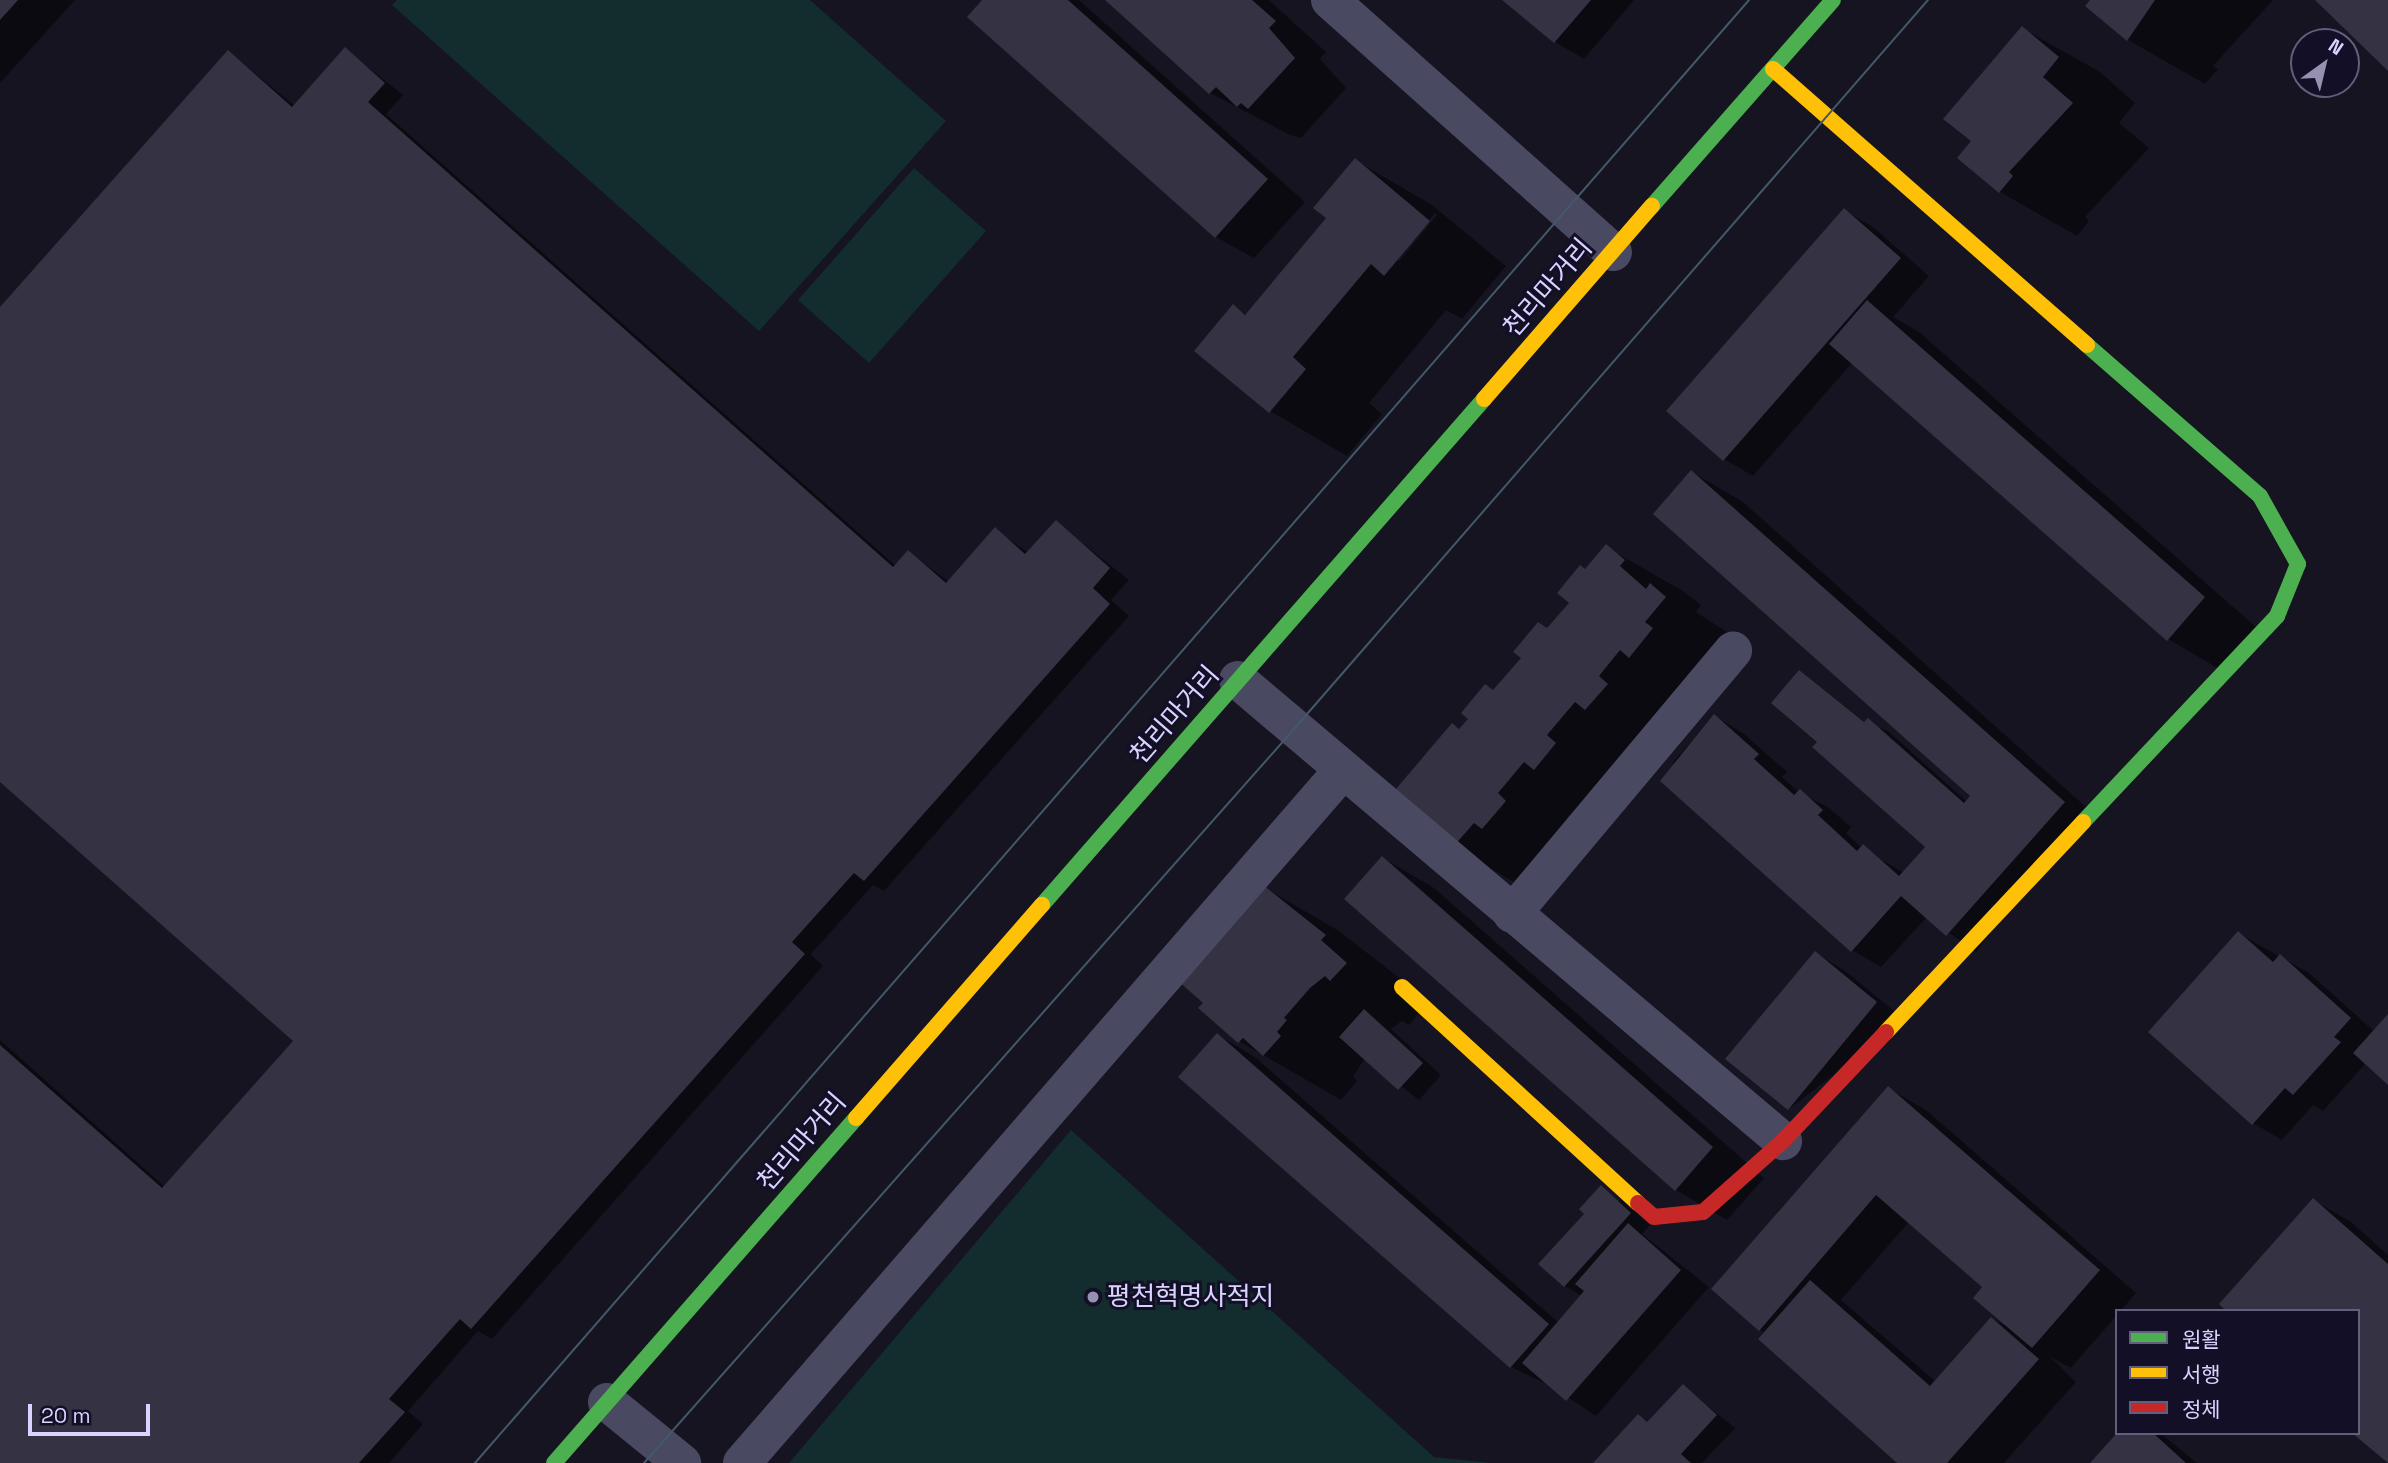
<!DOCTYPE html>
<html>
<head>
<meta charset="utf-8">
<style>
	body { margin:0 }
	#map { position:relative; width:2388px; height:1463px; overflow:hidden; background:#161421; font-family:"Space Grotesk","Noto Sans KR",sans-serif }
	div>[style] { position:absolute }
	.green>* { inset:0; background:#132c2d }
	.shadow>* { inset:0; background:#0007 }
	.building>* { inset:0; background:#343243 }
	.street>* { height:38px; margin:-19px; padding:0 19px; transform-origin:19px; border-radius:19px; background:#4a4962 }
	.fast>* { height:16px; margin:-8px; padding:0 8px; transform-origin:8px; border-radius:8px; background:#4caf50 }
	.slow>* { height:16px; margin:-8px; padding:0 8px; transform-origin:8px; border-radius:8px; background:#ffc107 }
	.jam>* { height:16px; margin:-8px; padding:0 8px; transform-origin:8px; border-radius:8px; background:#c62828 }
	.tram>* { height:2px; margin:-1px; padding:0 1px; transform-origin:1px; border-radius:1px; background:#43596b }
	.dots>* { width:19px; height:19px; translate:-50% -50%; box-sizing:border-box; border:4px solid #130f26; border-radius:50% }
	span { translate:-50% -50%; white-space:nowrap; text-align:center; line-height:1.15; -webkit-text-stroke:6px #130f26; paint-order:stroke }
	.street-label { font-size:26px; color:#d9d4ff }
	.poi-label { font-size:26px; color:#d9d4ff }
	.left { translate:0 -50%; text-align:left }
	.legend { position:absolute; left:2115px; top:1309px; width:245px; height:126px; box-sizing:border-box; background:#130f26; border:2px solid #625e7d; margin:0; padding:9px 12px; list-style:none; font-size:21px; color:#d9d4ff }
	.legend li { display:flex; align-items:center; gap:14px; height:35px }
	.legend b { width:35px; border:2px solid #625e7d }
	.north { position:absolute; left:2290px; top:28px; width:70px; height:70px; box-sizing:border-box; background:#130f26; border:2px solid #625e7d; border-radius:50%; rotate:34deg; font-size:19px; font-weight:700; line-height:28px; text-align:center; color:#d9d4ff }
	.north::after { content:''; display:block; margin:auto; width:24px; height:32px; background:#9591b1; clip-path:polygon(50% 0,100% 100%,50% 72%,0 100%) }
	.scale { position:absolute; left:28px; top:1404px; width:122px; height:32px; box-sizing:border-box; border:4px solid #d9d4ff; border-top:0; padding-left:9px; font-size:21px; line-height:24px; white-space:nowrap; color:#d9d4ff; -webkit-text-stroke:5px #130f26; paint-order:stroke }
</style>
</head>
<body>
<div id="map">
	<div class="green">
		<i style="clip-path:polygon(397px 0,810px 0,946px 121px,759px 331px,392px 5px)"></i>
		<i style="clip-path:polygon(914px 168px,986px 231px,869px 363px,798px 300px)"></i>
		<i style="clip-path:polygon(1071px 1130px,1434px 1457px,1491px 1463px,789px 1463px)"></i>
	</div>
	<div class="shadow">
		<i style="clip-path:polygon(0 0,75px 0,0 83px)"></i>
		<i style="clip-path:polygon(985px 0,1079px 0,1305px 202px,1254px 258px,1216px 237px)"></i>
		<i style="clip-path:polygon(1108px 0,1269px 0,1326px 52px,1320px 59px,1346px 88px,1301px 138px,1290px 135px,1210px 93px)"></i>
		<i style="clip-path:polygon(1505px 0,1634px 0,1584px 59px,1555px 42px)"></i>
		<i style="clip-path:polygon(2092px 0,2273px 0,2213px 66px,2218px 69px,2205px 84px,2128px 40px,2088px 5px)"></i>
		<i style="clip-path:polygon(2022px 28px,2100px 72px,2135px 103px,2119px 123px,2149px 148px,2085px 217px,2089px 221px,2077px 236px,2000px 192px,1973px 141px)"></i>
		<i style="clip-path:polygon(345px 49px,403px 95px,386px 114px,896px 566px,909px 552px,949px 582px,995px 530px,1029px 553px,1056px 522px,1129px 580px,1111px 600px,1129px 616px,884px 891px,873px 885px,811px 954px,823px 966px,492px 1339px,478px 1331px,408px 1411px,423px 1424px,389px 1463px,0 1463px,0 1040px,165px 1187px,295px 1041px,0 779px,0 309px,229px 52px,295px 106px)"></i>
		<i style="clip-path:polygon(evenodd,1355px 160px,1432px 205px,1506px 266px,1462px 319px,1446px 310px,1369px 403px,1382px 414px,1347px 456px,1270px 411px,1233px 307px,1247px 315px,1328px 218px,1355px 160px,1435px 213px,1437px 215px,1399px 261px,1396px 259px,1435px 213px)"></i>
		<i style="clip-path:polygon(1844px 210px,1873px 227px,1929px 276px,1893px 317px,1919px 332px,2256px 627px,2219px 669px,2168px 639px,1852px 363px,1753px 476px,1724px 459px)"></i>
		<i style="clip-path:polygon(1692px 472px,1743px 502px,2086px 807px,1976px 952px,1927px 917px,1881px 967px,1852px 950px,1673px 762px,1714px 716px,1743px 733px,1787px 772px,1782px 777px,1799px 792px,1829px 808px,1851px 827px,1846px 833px,1862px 848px,1904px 873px,1927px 847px,1819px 742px,1800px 672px,1866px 723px,1888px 731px,1967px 802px,1973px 796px)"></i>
		<i style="clip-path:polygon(1606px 547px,1683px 591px,1701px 605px,1696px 612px,1742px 642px,1530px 891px,1453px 847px,1452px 725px,1461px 730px,1495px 692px,1571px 602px,1586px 570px)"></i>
		<i style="clip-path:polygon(1383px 858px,1434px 888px,1764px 1178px,1727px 1220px,1676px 1190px)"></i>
		<i style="clip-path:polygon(1262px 886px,1339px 931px,1402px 980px,1423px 1008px,1409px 1025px,1402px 1021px,1391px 1029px,1441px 1075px,1419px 1100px,1365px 1058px,1353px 1077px,1357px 1081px,1341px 1100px,1239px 1041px,1205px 1003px)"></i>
		<i style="clip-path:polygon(2238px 933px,2309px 973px,2375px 1032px,2388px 1019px,2388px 1083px,2366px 1063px,2323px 1111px,2313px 1105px,2282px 1140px,2253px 1123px)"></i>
		<i style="clip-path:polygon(1815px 953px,1844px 970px,1905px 1020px,1789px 1109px)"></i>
		<i style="clip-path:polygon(1218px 1035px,1255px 1057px,1559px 1323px,1582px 1296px,1565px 1286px,1620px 1199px,1650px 1225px,1642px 1234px,1709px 1287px,1596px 1416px,1551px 1386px,1511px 1367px,1181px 1077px)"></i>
		<i style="clip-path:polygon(evenodd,1888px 1088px,1926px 1110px,2136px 1293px,2071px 1368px,2050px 1357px,2076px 1382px,2004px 1463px,1899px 1463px,1760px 1329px,1888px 1088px,1909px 1222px,1985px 1287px,2011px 1328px,1992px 1319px,1936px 1382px,1841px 1300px,1909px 1222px)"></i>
		<i style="clip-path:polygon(2313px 1200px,2351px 1222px,2388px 1255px,2388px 1462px,2358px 1433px,2358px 1311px)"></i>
		<i style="clip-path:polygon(1683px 1386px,1735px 1428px,1702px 1463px,1596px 1463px,1639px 1417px,1649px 1423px)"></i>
		<i style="clip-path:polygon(2119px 1433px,2160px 1433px,2197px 1463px,2092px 1463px)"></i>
	</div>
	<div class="building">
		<i style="clip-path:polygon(0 0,18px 0,0 20px)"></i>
		<i style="clip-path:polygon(982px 0,1068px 0,1268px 179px,1215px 238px,967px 17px)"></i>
		<i style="clip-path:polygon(1105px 0,1252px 0,1276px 21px,1269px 28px,1295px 58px,1248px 109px,1241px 103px,1237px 107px,1216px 87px,1209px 94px)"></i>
		<i style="clip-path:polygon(1502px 0,1591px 0,1554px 43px)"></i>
		<i style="clip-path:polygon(2090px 0,2155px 0,2127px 41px,2085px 6px)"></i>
		<i style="clip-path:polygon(2315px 0,2388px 0,2388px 71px)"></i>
		<i style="clip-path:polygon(2022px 26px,2059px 57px,2043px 77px,2073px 103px,2009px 172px,2013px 176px,1999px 193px,1957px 158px,1971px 141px,1943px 119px)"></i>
		<i style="clip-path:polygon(345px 47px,385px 83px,368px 102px,893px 567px,908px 550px,946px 583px,995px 527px,1025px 554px,1056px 520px,1110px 568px,1093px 588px,1110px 604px,864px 881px,854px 873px,792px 942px,805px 954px,471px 1329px,460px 1319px,389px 1399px,405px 1412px,359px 1463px,0 1463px,0 1045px,162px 1188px,293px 1041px,0 782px,0 307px,228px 50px,292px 107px)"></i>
		<i style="clip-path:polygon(1355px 158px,1430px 221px,1384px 276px,1371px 264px,1293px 357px,1306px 369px,1269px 413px,1194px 351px,1233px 304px,1245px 315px,1326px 218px,1313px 208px)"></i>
		<i style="clip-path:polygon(1844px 208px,1901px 258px,1723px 461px,1666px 411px)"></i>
		<i style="clip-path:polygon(1867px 300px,2205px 597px,2167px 641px,1829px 344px)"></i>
		<i style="clip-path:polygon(1691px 470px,2065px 802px,1946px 936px,1901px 896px,1851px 952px,1660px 781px,1714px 714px,1759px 754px,1754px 759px,1794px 795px,1800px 789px,1823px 810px,1818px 815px,1857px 851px,1863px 844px,1899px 876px,1925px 847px,1812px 747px,1817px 742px,1771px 703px,1799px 670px,1864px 722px,1868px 718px,1964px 803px,1970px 796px,1653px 514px)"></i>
		<i style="clip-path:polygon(1606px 544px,1625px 560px,1620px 566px,1646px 589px,1650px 583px,1666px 597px,1645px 622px,1653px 628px,1629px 658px,1620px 650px,1599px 676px,1608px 684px,1585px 710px,1575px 702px,1547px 735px,1556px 743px,1534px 770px,1524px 762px,1498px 793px,1506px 801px,1482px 829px,1474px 823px,1452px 848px,1390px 796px,1452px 723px,1459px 729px,1468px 719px,1461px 713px,1485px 684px,1493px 690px,1521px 658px,1513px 652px,1538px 622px,1547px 628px,1569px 603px,1557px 593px,1580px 565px,1585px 569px)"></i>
		<i style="clip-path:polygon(1382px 856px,1713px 1147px,1675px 1191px,1344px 899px)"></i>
		<i style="clip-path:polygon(1262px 884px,1326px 935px,1321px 940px,1347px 963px,1330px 981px,1325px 976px,1310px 988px,1284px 1018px,1287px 1020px,1277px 1032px,1281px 1036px,1263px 1056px,1243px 1038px,1238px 1043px,1198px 1008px,1203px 1003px,1177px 980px)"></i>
		<i style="clip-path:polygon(2238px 931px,2273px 962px,2280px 954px,2351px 1018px,2334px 1037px,2341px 1042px,2293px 1095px,2285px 1088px,2252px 1125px,2148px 1032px)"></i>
		<i style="clip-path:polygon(1815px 951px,1877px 1002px,1788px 1110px,1725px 1059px)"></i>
		<i style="clip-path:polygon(1364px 1009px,1423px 1063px,1398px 1090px,1339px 1037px)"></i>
		<i style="clip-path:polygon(2388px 1014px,2388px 1085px,2353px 1053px)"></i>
		<i style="clip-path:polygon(1217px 1033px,1549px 1324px,1510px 1368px,1178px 1077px)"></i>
		<i style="clip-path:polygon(1888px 1086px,2100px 1270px,2032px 1348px,1973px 1298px,1982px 1287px,1876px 1195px,1759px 1331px,1711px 1289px)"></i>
		<i style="clip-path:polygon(1601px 1185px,1631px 1213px,1564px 1287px,1538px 1264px,1584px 1214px,1579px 1209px)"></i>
		<i style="clip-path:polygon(2313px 1198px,2388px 1264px,2388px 1463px,2352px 1433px,2358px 1433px,2358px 1311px,2226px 1311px,2219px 1304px)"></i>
		<i style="clip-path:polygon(1628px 1223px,1681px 1270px,1566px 1401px,1522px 1363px,1584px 1291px,1575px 1284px)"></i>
		<i style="clip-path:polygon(1810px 1280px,1930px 1386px,1991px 1317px,2039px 1359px,1947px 1463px,1897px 1463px,1758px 1339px)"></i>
		<i style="clip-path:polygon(1683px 1384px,1717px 1415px,1681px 1454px,1691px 1463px,1593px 1463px,1638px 1414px,1647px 1422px)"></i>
		<i style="clip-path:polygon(2117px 1433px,2153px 1433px,2186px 1463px,2090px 1463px)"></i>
	</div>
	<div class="street">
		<i style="left:1330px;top:0;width:379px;rotate:41.7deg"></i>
		<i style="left:1238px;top:680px;width:714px;rotate:40.23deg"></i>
		<i style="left:1512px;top:914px;width:344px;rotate:-50deg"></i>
		<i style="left:607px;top:1402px;width:97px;rotate:39.1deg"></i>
		<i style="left:742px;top:1463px;width:916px;rotate:-49.07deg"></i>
	</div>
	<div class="fast">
		<i style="left:1652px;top:206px;width:274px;rotate:-48.7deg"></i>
		<i style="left:2083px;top:822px;width:283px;rotate:-46.7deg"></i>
		<i style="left:2277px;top:616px;width:56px;rotate:-68deg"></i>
		<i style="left:2298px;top:564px;width:78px;rotate:-119.2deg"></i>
		<i style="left:2260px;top:496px;width:230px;rotate:-138.9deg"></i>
		<i style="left:1042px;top:905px;width:672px;rotate:-48.86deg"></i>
		<i style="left:554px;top:1463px;width:459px;rotate:-48.8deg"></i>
	</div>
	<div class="slow">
		<i style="left:1773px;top:69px;width:418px;rotate:41.3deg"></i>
		<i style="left:1484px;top:399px;width:256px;rotate:-49deg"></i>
		<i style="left:1402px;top:987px;width:320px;rotate:42.5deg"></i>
		<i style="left:1886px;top:1032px;width:288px;rotate:-46.8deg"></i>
		<i style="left:856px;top:1118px;width:283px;rotate:-48.9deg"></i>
	</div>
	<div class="jam">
		<i style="left:1638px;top:1203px;width:21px;rotate:41deg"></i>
		<i style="left:1654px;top:1217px;width:49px;rotate:-5.8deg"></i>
		<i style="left:1703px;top:1212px;width:107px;rotate:-41.6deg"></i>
		<i style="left:1783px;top:1141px;width:150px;rotate:-46.6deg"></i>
	</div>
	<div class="tram">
		<i style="left:475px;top:1463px;width:1940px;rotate:-48.95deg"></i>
		<i style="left:644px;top:1463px;width:980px;rotate:-48.47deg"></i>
		<i style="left:1294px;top:729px;width:966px;rotate:-48.99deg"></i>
	</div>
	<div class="dots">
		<i style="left:1093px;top:1297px;background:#9591b1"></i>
	</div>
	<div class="street-label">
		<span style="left:1548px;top:288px;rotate:-49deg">천리마거리</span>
		<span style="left:1175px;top:715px;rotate:-49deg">천리마거리</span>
		<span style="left:802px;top:1142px;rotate:-49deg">천리마거리</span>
	</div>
	<div class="poi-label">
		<span class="left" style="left:1107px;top:1297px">평천혁명사적지</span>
	</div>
	<ul class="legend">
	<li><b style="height:9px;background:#4caf50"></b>원활</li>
	<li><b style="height:9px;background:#ffc107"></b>서행</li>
	<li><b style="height:9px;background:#c62828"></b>정체</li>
	</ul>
	<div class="north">N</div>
	<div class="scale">20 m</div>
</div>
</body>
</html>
